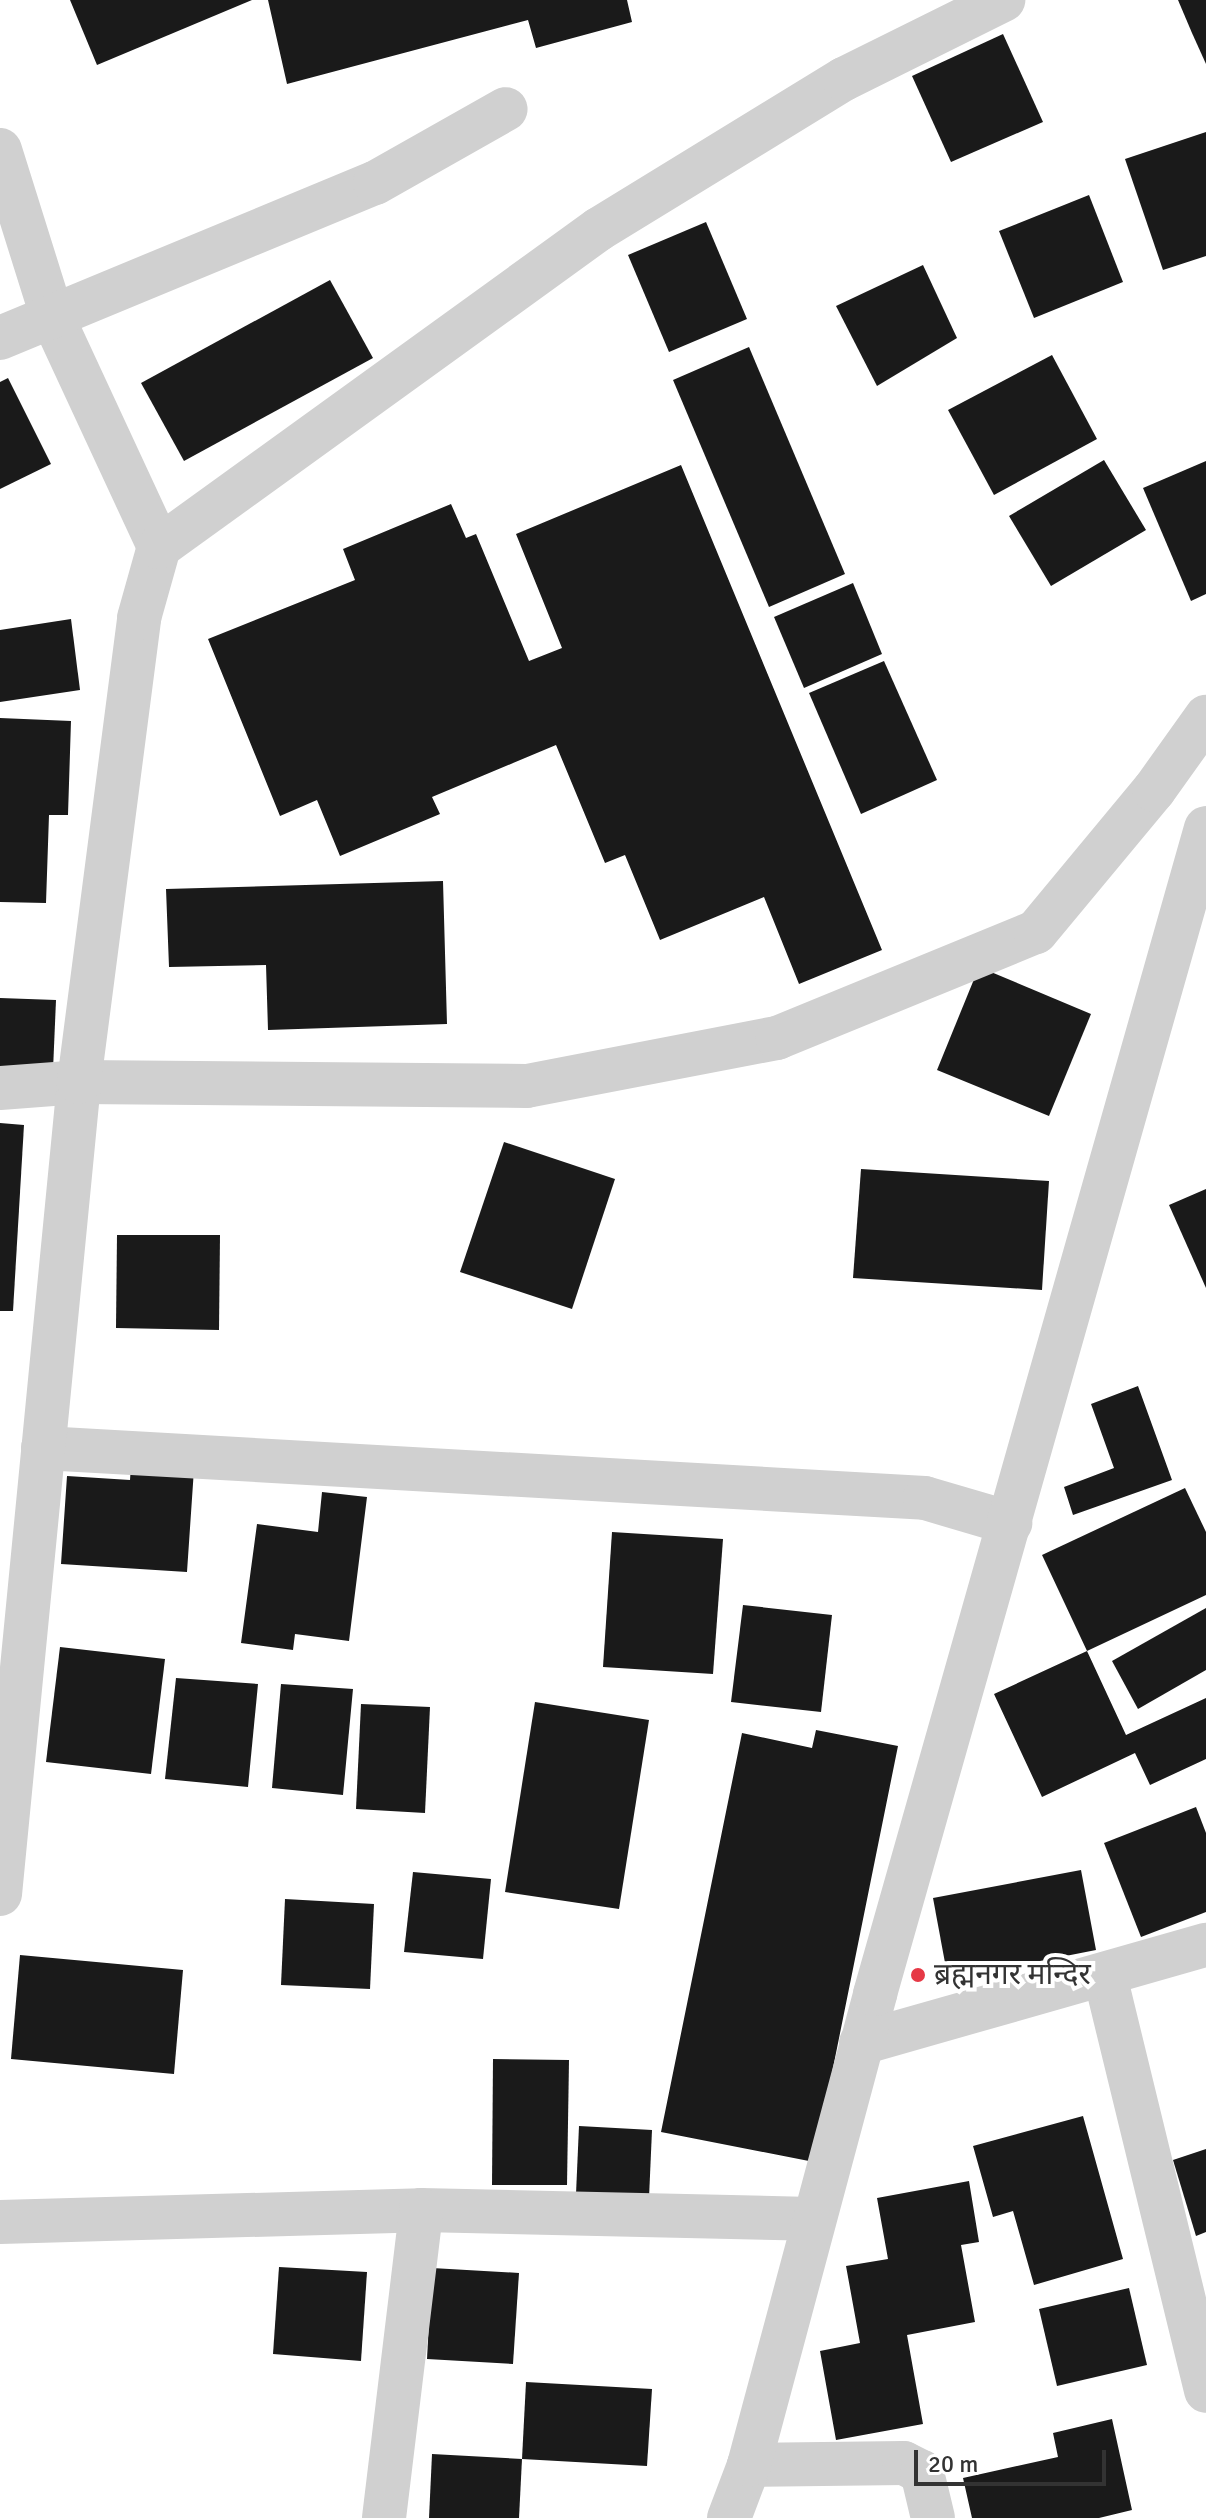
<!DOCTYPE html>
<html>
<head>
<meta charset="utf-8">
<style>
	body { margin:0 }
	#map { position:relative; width:1206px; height:2518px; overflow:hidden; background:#fff; font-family:Signika,"Noto Sans Devanagari",sans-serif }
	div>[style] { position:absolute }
	.building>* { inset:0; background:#1a1a1a }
	.minor>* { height:44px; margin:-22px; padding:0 22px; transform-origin:22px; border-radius:22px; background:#d0d0d0 }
	.dots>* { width:22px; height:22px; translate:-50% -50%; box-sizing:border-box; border:4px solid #fff; border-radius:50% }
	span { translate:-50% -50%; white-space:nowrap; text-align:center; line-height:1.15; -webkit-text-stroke:8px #fff; paint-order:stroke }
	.poi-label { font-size:30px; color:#333 }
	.left { translate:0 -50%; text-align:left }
	.scale { position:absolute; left:914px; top:2450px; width:192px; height:36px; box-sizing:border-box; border:4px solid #333; border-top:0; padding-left:10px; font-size:24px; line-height:28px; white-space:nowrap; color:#333; -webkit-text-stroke:6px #fff; paint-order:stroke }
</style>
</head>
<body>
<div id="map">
	<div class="building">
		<i style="clip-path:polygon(70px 0,252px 0,97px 65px)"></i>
		<i style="clip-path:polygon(268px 0,627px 0,632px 22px,536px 48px,528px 20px,287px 84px)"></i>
		<i style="clip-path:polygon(1178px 0,1206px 0,1206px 64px,1192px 33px)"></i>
		<i style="clip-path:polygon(1003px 34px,1043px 122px,951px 162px,912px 76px)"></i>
		<i style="clip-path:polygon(1206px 132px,1206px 256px,1163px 270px,1125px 159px)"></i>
		<i style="clip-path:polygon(1089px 195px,1123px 282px,1034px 318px,999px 231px)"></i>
		<i style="clip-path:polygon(706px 222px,747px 319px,669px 352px,628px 255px)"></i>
		<i style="clip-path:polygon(923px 265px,957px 338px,877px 386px,836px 306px)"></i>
		<i style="clip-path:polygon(330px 280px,373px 358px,184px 461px,141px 383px)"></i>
		<i style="clip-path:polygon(749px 347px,845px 574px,769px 607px,673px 380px)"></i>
		<i style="clip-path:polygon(1052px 355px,1097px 439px,994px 495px,948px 410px)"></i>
		<i style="clip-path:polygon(8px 378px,51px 464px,0 489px,0 382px)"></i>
		<i style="clip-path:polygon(1104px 460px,1146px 530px,1051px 586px,1009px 516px)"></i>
		<i style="clip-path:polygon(1206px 461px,1206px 594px,1191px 601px,1143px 488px)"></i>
		<i style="clip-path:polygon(681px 465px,882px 950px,799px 984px,764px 897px,660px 940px,625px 855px,605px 863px,556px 745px,432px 797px,440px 814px,340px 856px,317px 800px,280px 816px,208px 639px,355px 580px,343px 549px,451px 504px,466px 538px,476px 534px,529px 661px,562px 648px,516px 534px)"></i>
		<i style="clip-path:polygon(853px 583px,882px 654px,804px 688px,774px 617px)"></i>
		<i style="clip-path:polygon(71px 619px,80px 690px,0 702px,0 630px)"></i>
		<i style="clip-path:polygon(884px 661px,937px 780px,861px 814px,809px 693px)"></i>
		<i style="clip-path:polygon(0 718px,71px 721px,68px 815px,49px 815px,46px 903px,0 902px)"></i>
		<i style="clip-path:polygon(443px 881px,447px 1024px,268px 1030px,266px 965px,169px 967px,166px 889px)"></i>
		<i style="clip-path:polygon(979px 967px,1091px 1014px,1049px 1116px,937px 1070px)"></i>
		<i style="clip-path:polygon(0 998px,56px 1000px,53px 1070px,0 1068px)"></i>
		<i style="clip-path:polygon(0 1123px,24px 1125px,13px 1311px,0 1311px)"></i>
		<i style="clip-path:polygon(504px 1142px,615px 1179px,572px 1309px,460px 1272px)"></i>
		<i style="clip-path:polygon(861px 1169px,1049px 1181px,1042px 1290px,853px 1278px)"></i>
		<i style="clip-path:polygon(1206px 1189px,1206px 1288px,1169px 1205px)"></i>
		<i style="clip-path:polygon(117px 1235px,220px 1235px,219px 1330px,116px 1328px)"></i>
		<i style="clip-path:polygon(1138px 1386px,1172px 1480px,1073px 1515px,1064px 1487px,1114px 1468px,1091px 1404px)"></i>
		<i style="clip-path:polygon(131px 1465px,194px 1469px,187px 1572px,61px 1564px,67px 1476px,130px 1480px)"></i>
		<i style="clip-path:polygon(1185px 1488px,1206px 1532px,1206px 1595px,1087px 1651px,1042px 1555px)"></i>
		<i style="clip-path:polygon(322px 1492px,367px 1497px,349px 1641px,295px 1634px,293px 1650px,241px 1643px,257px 1524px,318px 1532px)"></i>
		<i style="clip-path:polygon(612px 1532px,723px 1539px,713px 1674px,603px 1667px)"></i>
		<i style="clip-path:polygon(743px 1605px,832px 1615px,821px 1712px,731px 1702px)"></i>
		<i style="clip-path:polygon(1206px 1608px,1206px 1670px,1138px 1709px,1112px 1661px)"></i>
		<i style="clip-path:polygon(60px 1647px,165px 1659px,151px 1774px,46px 1762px)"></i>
		<i style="clip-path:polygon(1087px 1651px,1126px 1735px,1206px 1698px,1206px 1759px,1150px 1785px,1135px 1753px,1042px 1797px,994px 1694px)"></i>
		<i style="clip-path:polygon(176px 1678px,258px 1684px,248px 1787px,165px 1779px)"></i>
		<i style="clip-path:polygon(281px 1684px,353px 1689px,343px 1795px,272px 1788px)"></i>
		<i style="clip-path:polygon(535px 1702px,649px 1720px,619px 1909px,505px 1892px)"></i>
		<i style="clip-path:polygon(361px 1704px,430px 1707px,425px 1813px,356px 1809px)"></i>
		<i style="clip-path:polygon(816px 1730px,898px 1746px,814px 2162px,661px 2132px,742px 1733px,812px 1748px)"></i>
		<i style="clip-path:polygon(1196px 1807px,1206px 1833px,1206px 1912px,1141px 1937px,1104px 1843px)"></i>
		<i style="clip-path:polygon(1081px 1870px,1096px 1950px,948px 1979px,933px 1898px)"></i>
		<i style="clip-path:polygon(413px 1872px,491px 1879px,483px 1959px,404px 1952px)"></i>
		<i style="clip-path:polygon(285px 1899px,374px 1904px,370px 1989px,281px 1985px)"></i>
		<i style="clip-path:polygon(20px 1955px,183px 1970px,174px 2074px,11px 2059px)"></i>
		<i style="clip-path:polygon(493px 2059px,569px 2060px,567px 2185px,492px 2185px)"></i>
		<i style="clip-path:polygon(1083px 2116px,1123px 2259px,1034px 2285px,1013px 2211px,993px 2217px,973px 2146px)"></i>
		<i style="clip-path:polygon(579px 2126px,652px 2130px,649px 2198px,576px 2194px)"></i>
		<i style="clip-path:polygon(1206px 2149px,1206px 2232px,1196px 2236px,1173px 2160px)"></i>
		<i style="clip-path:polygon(969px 2181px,979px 2242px,961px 2245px,975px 2322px,907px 2335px,923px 2424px,836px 2440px,820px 2351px,860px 2343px,846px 2266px,888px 2259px,877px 2198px)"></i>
		<i style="clip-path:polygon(279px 2267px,367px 2272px,361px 2361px,273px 2354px)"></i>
		<i style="clip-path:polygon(432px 2268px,519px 2273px,513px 2364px,427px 2359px)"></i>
		<i style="clip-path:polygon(1129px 2288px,1147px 2365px,1057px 2386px,1039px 2309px)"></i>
		<i style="clip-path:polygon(526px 2382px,652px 2389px,647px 2466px,522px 2459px)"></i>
		<i style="clip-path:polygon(1112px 2419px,1132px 2510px,1099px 2518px,972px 2518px,963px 2478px,1058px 2457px,1053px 2433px)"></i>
		<i style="clip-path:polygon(432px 2454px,522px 2459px,519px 2518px,429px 2518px)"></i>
	</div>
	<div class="minor">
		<i style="left:0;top:150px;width:174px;rotate:72.6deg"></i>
		<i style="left:52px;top:316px;width:255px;rotate:65.1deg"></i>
		<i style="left:0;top:338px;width:406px;rotate:-22.5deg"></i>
		<i style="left:375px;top:183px;width:150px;rotate:-29.5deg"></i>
		<i style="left:0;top:1088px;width:79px;rotate:-4.3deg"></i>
		<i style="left:79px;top:1082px;width:448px;rotate:0.5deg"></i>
		<i style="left:527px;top:1086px;width:255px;rotate:-10.9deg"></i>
		<i style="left:777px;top:1038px;width:280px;rotate:-22.3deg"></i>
		<i style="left:1036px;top:932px;width:185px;rotate:-50.3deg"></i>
		<i style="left:1154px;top:790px;width:90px;rotate:-54.5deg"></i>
		<i style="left:43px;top:1448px;width:883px;rotate:3.24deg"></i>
		<i style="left:925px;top:1498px;width:89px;rotate:16.4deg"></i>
		<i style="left:0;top:1894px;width:816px;rotate:-84.44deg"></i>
		<i style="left:79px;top:1082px;width:468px;rotate:-82.6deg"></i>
		<i style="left:139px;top:618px;width:74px;rotate:-74.3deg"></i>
		<i style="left:159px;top:547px;width:543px;rotate:-35.86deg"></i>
		<i style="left:599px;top:229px;width:287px;rotate:-31.5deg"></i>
		<i style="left:844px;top:79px;width:178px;rotate:-26.4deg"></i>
		<i style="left:1105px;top:1976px;width:427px;rotate:76.3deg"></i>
		<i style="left:861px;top:2043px;width:359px;rotate:-15.9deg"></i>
		<i style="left:0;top:2222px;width:421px;rotate:-1.6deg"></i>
		<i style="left:421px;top:2210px;width:391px;rotate:1.3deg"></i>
		<i style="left:749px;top:2465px;width:155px;rotate:-0.7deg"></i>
		<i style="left:904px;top:2463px;width:20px;rotate:27deg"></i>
		<i style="left:922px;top:2472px;width:47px;rotate:76.6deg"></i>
		<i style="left:384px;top:2518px;width:310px;rotate:-83.1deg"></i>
		<i style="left:729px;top:2518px;width:57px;rotate:-69.3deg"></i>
		<i style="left:749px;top:2465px;width:488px;rotate:-75deg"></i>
		<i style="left:875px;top:1994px;width:1212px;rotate:-74.15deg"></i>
	</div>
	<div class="dots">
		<i style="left:918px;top:1975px;background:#e63946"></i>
	</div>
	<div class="poi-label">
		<span class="left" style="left:934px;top:1975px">ब्रह्मनगर मन्दिर</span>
	</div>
	<div class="scale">20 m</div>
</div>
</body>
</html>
